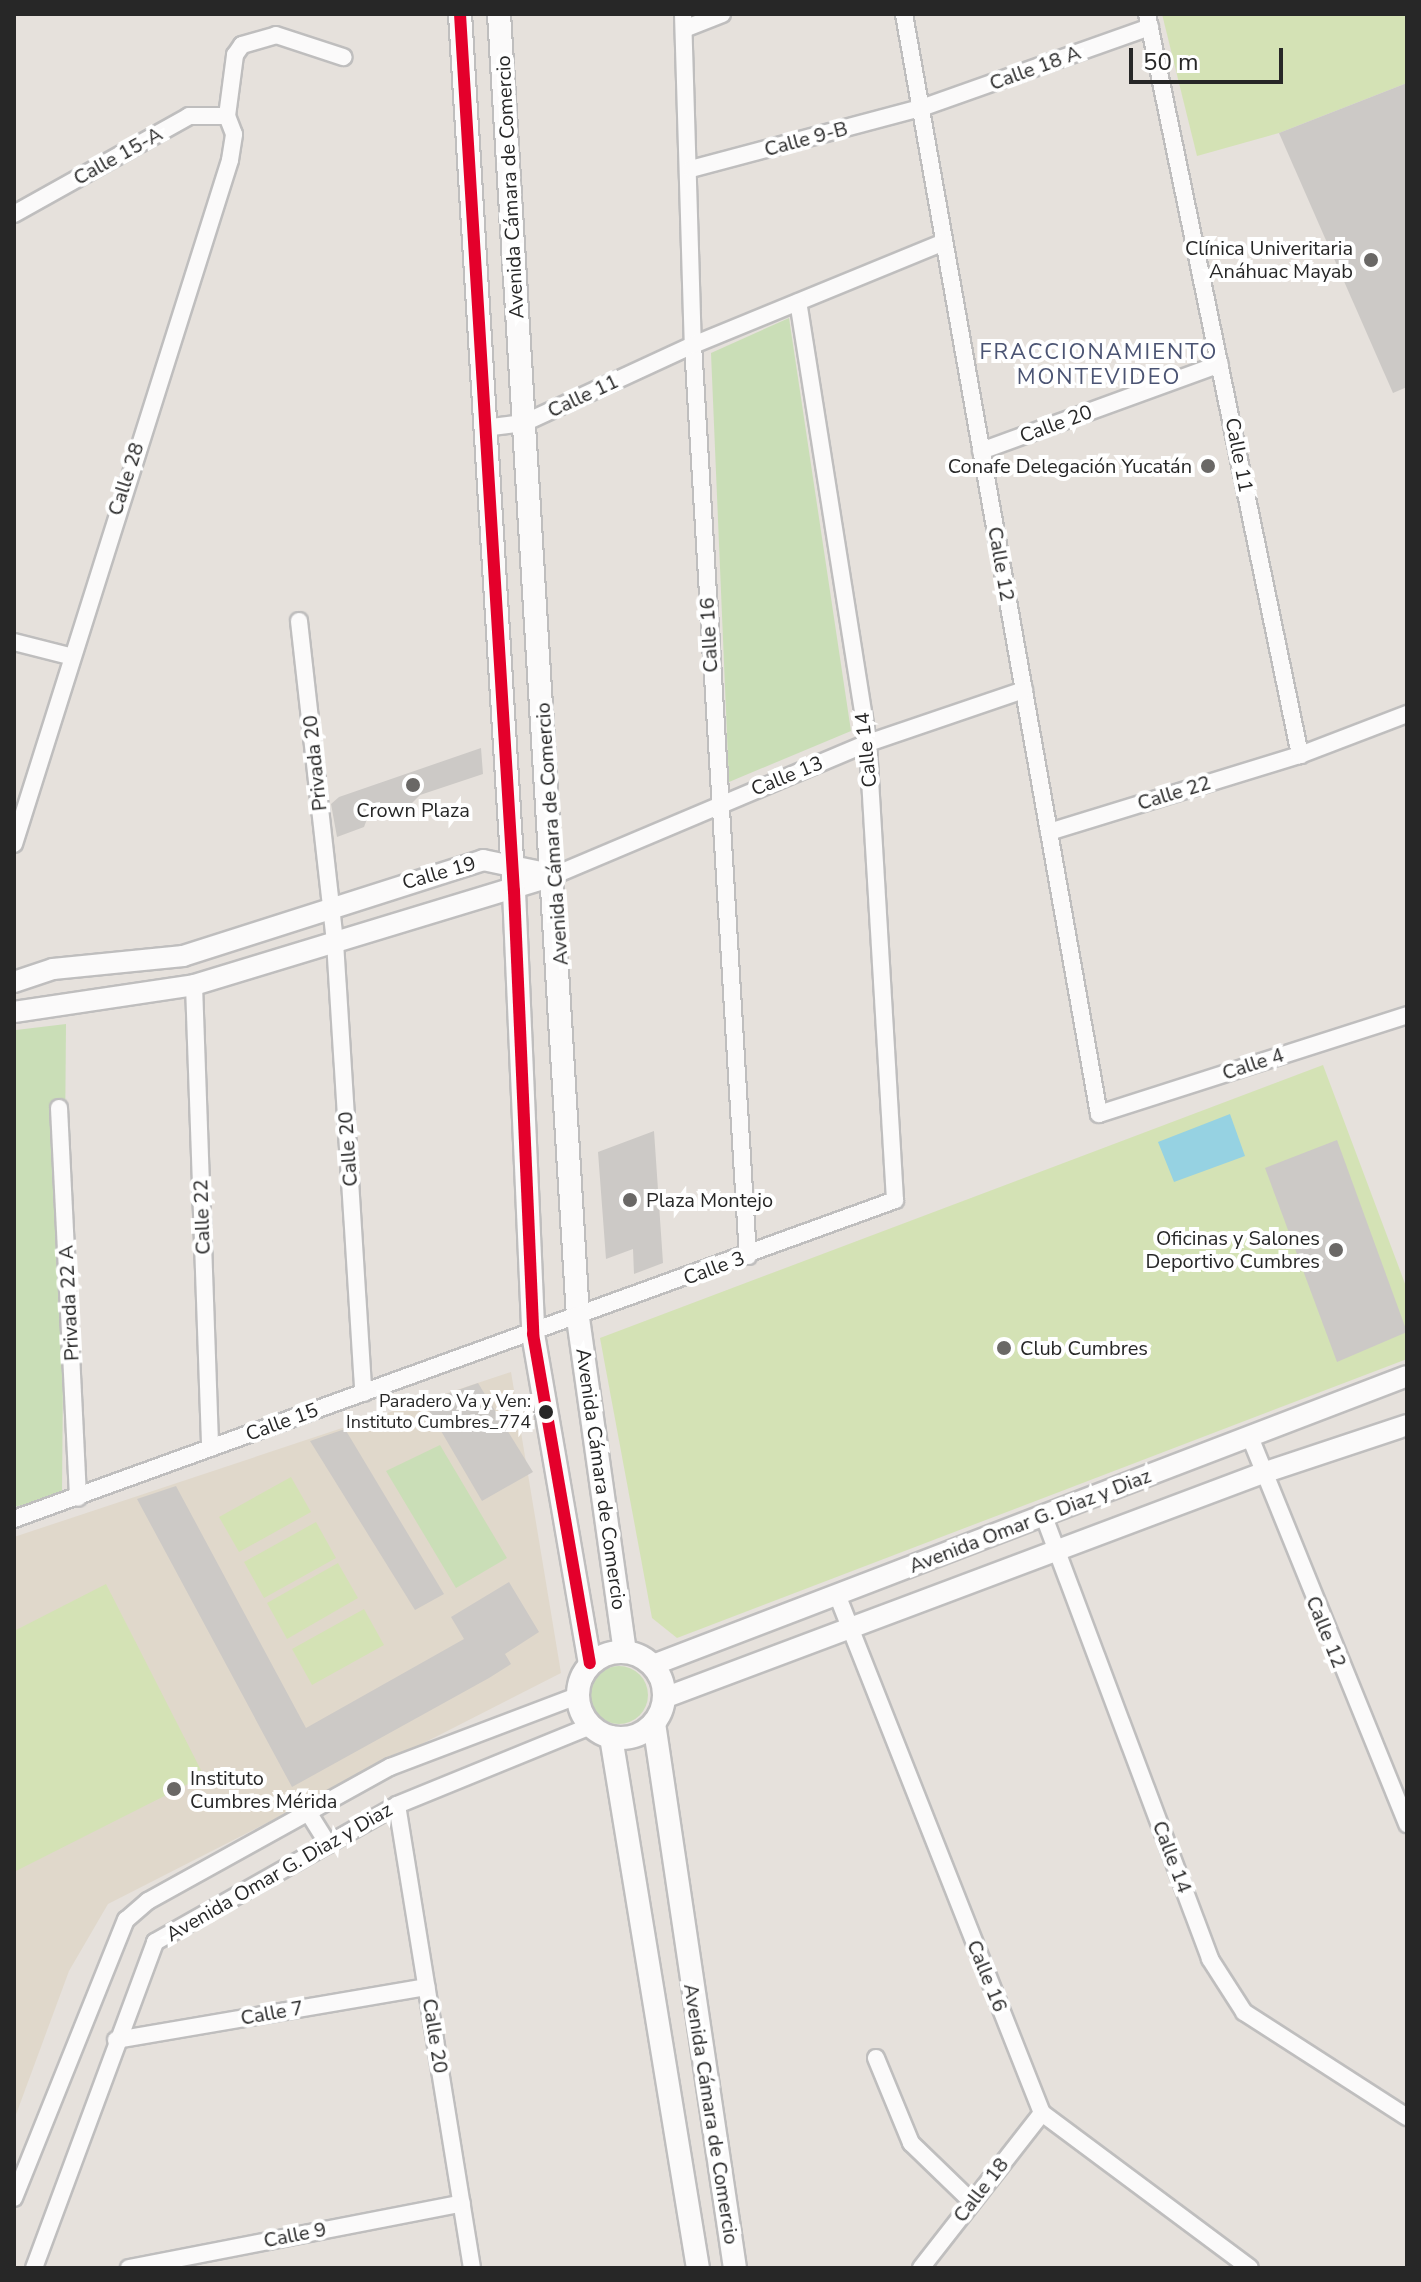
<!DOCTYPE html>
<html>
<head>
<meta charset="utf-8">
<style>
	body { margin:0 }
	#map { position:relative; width:1421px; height:2282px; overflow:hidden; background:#e6e1dc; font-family:"Nunito Sans",sans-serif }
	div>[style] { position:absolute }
	.education>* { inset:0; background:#e0d8cb }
	.green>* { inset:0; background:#cadeb7 }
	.round { border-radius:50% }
	.pitch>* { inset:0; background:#d4e2b5 }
	.water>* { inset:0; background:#96d2e2 }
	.building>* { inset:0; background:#ccc9c6 }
	.roads { filter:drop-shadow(2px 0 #bfbebe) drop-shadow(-2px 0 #bfbebe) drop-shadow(0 2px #bfbebe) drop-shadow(0 -2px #bfbebe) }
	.minor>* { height:16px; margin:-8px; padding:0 8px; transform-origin:8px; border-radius:8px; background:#fbfafa }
	.tertiary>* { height:20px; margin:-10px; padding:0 10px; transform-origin:10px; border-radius:10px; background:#fbfafa }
	.secondary>* { height:22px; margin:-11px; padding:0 11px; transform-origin:11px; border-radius:11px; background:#fbfafa }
	.secondary>.ring { margin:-11px; padding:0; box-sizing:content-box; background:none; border:22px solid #fbfafa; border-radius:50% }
	.bus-1>* { height:12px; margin:-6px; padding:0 6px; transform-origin:6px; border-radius:6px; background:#e4002b }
	.dots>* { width:22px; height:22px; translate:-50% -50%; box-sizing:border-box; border:4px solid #fff; border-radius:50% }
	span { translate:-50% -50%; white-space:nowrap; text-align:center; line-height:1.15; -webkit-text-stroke:8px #fff; paint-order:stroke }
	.bus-label { font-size:18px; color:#272727 }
	.right { translate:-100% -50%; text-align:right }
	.street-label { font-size:20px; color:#272727 }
	.poi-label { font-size:20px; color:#272727 }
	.left { translate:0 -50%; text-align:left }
	.neighbourhood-label { font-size:22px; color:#4b5473; letter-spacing:2px }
	.frame { position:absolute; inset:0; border:16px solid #272727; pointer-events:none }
	.scale { position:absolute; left:1129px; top:48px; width:154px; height:36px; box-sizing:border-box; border:4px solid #272727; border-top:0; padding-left:10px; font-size:24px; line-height:28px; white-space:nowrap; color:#272727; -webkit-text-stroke:6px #fff; paint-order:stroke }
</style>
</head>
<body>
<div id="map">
	<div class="education">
		<i style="clip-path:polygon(511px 1372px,561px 1673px,108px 1904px,69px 1971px,14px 2120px,14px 1537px)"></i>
	</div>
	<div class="green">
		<i style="clip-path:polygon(789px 318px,851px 731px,729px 782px,711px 353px)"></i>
		<i style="clip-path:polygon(66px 1024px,62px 1495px,14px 1507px,14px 1040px,16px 1030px)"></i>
		<i style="clip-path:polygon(440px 1445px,507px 1558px,456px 1588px,386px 1471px)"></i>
		<i class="round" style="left:590px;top:1666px;width:58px;height:58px"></i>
	</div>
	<div class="pitch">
		<i style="clip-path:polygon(1162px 14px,1407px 14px,1407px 83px,1279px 133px,1197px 156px)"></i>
		<i style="clip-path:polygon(1323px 1065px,1407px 1289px,1407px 1359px,677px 1638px,652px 1618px,600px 1338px)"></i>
		<i style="clip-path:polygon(291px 1477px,311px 1512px,239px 1552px,219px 1517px)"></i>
		<i style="clip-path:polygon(316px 1522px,336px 1558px,264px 1598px,244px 1562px)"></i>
		<i style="clip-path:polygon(338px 1563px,358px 1598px,287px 1639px,267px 1603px)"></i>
		<i style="clip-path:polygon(106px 1584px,204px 1776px,14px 1872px,14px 1631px)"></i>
		<i style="clip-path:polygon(364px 1609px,384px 1645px,312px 1685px,292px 1649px)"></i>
	</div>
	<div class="water">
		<i style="clip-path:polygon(1230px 1114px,1245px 1156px,1174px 1182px,1158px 1142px)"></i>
	</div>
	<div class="building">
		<i style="clip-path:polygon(1407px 83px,1407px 387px,1393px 393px,1279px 133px)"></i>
		<i style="clip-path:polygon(481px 748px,483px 774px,420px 795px,409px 806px,393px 804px,369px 814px,364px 827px,337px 837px,331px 804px,339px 797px)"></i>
		<i style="clip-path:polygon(654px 1131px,663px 1263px,634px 1274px,633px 1249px,606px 1259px,598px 1152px)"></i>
		<i style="clip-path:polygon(1337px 1140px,1407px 1332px,1337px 1362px,1265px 1168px)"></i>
		<i style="clip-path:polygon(478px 1383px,533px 1472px,482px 1501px,424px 1402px)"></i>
		<i style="clip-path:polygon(345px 1429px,444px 1594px,415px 1610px,310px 1441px)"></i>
		<i style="clip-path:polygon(176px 1486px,306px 1728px,464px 1639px,451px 1617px,509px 1582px,539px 1632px,505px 1654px,511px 1664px,489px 1678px,292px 1787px,137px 1499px)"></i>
	</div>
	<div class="roads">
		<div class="minor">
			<i style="left:683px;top:14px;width:331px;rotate:88.3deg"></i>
			<i style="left:693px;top:345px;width:913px;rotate:86.55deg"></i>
			<i style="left:904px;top:14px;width:1117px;rotate:79.95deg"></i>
			<i style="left:1099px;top:1114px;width:324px;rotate:-17.8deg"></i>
			<i style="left:1147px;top:14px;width:757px;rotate:78.33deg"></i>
			<i style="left:684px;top:29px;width:41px;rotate:-21.5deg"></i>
			<i style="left:227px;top:116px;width:62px;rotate:-82.5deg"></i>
			<i style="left:235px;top:55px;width:12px;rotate:-55deg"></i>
			<i style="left:242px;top:45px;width:35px;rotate:-16deg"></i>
			<i style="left:276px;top:35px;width:71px;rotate:18.2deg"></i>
			<i style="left:691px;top:169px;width:238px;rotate:-14.9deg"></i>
			<i style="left:921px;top:108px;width:243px;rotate:-19.5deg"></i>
			<i style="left:14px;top:214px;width:201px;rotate:-29.2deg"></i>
			<i style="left:189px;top:116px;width:38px"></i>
			<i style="left:484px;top:428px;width:40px;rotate:-7.1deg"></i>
			<i style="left:524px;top:423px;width:186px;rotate:-24.8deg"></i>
			<i style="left:693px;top:345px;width:271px;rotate:-22.3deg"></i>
			<i style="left:981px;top:451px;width:254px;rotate:-20deg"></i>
			<i style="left:299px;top:621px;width:323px;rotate:83.6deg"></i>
			<i style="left:335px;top:942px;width:452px;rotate:86.4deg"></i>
			<i style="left:14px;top:642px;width:57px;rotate:14.3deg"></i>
			<i style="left:1049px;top:832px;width:263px;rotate:-17.1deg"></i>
			<i style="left:1300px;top:755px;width:115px;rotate:-21deg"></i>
			<i style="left:14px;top:844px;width:717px;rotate:-72.47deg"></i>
			<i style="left:230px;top:160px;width:26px;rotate:-81deg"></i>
			<i style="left:234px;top:134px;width:19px;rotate:-111deg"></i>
			<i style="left:555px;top:875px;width:340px;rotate:-22.9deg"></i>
			<i style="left:868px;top:743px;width:165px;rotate:-18.8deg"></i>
			<i style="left:194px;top:985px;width:463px;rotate:88deg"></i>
			<i style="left:59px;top:1108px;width:390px;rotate:87.2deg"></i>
			<i style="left:1250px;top:1437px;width:418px;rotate:67.9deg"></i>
			<i style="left:1043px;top:1514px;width:475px;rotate:69.4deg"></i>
			<i style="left:1210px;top:1959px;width:63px;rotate:57.3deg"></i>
			<i style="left:1244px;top:2012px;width:194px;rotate:32.8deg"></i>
			<i style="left:14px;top:1519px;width:937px;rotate:-19.9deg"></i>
			<i style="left:895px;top:1200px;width:458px;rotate:-93.4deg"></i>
			<i style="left:868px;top:743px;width:446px;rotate:-99deg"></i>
			<i style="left:838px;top:1597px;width:555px;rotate:68.43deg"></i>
			<i style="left:1042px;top:2113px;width:259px;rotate:36.7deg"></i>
			<i style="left:397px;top:1805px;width:469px;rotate:80.8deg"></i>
			<i style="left:308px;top:1812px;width:38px;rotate:58deg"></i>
			<i style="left:116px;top:2040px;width:315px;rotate:-9.7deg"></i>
			<i style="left:876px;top:2058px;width:92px;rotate:67.6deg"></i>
			<i style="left:911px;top:2143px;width:83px;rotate:44deg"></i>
			<i style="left:14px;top:2198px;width:300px;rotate:-68.1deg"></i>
			<i style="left:126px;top:1920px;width:29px;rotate:-41deg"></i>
			<i style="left:148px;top:1901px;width:277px;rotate:-29deg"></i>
			<i style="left:390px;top:1767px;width:200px;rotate:-20.8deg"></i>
			<i style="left:34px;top:2268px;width:348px;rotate:-69.6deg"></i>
			<i style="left:155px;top:1942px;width:278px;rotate:-29.5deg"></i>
			<i style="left:397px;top:1805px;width:209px;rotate:-22.2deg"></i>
			<i style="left:129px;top:2268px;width:339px;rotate:-11deg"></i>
			<i style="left:921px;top:2268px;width:197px;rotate:-52deg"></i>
		</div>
		<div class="tertiary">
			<i style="left:14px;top:982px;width:41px;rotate:-18.4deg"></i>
			<i style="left:53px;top:969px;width:131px;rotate:-5.7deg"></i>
			<i style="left:183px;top:956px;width:315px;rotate:-17.7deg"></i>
			<i style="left:483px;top:860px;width:74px;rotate:11.8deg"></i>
			<i style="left:14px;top:1012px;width:182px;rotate:-8.5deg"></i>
			<i style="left:194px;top:985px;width:377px;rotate:-16.9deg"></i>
			<i style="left:653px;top:1665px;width:807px;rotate:-20.97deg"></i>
			<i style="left:664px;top:1698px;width:640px;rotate:-20.59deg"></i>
			<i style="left:1263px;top:1473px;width:152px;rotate:-18.4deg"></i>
		</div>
		<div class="secondary">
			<i style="left:460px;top:14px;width:879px;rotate:86.48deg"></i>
			<i style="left:514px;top:891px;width:443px;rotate:87.5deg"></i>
			<i style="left:533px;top:1334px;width:334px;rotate:80.2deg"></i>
			<i style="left:499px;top:14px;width:1306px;rotate:86.53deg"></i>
			<i style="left:578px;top:1318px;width:336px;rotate:82deg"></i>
			<i class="ring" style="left:578px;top:1652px;width:64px;height:64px"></i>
			<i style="left:654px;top:1723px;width:551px;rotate:81.55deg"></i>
			<i style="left:611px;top:1737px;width:538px;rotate:80.7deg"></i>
		</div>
	</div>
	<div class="bus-1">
		<i style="left:460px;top:14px;width:879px;rotate:86.48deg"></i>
		<i style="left:514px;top:891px;width:443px;rotate:87.5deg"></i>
		<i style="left:533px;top:1334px;width:334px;rotate:80.2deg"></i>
	</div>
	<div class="dots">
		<i style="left:1371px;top:260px;background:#6a6866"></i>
		<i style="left:1208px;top:466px;background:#6a6866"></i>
		<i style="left:413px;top:785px;background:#6a6866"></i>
		<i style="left:630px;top:1200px;background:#6a6866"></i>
		<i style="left:1336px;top:1250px;background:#6a6866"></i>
		<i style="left:1004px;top:1348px;background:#6a6866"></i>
		<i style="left:546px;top:1412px;background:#272727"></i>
		<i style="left:174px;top:1789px;background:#6a6866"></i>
	</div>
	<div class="bus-label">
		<span class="right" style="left:531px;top:1412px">Paradero Va y Ven:<br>Instituto Cumbres_774</span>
	</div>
	<div class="street-label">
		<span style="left:1035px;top:68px;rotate:-20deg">Calle 18 A</span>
		<span style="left:806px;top:139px;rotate:-15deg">Calle 9-B</span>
		<span style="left:118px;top:156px;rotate:-29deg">Calle 15-A</span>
		<span style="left:510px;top:187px;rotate:-93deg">Avenida Cámara de Comercio</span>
		<span style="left:583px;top:396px;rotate:-25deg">Calle 11</span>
		<span style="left:1056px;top:424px;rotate:-20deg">Calle 20</span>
		<span style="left:1239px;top:455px;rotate:79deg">Calle 11</span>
		<span style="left:126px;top:479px;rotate:-72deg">Calle 28</span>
		<span style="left:1001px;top:564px;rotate:80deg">Calle 12</span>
		<span style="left:709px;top:635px;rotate:-93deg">Calle 16</span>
		<span style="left:866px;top:750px;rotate:-96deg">Calle 14</span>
		<span style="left:315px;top:763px;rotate:-96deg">Privada 20</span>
		<span style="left:787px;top:776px;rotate:-22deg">Calle 13</span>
		<span style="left:1174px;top:793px;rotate:-17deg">Calle 22</span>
		<span style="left:552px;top:834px;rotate:-94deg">Avenida Cámara de Comercio</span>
		<span style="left:439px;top:873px;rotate:-16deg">Calle 19</span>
		<span style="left:1253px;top:1064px;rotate:-18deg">Calle 4</span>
		<span style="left:348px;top:1149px;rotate:-94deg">Calle 20</span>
		<span style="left:202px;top:1217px;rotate:-92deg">Calle 22</span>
		<span style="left:714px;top:1268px;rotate:-20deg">Calle 3</span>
		<span style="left:69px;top:1303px;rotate:-93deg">Privada 22 A</span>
		<span style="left:282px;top:1422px;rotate:-20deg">Calle 15</span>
		<span style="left:601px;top:1479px;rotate:82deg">Avenida Cámara de Comercio</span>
		<span style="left:1030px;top:1521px;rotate:-21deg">Avenida Omar G. Diaz y Diaz</span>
		<span style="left:1326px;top:1632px;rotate:68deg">Calle 12</span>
		<span style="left:1172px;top:1857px;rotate:69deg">Calle 14</span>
		<span style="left:279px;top:1872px;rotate:-30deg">Avenida Omar G. Diaz y Diaz</span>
		<span style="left:987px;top:1976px;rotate:68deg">Calle 16</span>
		<span style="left:272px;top:2013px;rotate:-10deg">Calle 7</span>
		<span style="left:435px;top:2036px;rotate:81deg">Calle 20</span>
		<span style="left:711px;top:2114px;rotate:81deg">Avenida Cámara de Comercio</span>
		<span style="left:981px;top:2190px;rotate:-52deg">Calle 18</span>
		<span style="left:295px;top:2235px;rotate:-11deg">Calle 9</span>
	</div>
	<div class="poi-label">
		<span class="right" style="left:1353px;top:260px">Clínica Univeritaria<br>Anáhuac Mayab</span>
		<span class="right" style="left:1192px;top:466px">Conafe Delegación Yucatán</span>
		<span style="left:413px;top:810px">Crown Plaza</span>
		<span class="left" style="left:646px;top:1200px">Plaza Montejo</span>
		<span class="right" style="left:1320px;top:1250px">Oficinas y Salones<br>Deportivo Cumbres</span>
		<span class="left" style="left:1020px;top:1348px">Club Cumbres</span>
		<span class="left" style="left:190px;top:1790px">Instituto<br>Cumbres Mérida</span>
	</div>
	<div class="neighbourhood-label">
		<span style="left:1099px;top:365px">FRACCIONAMIENTO<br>MONTEVIDEO</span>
	</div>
	<div class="frame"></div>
	<div class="scale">50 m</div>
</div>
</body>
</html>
